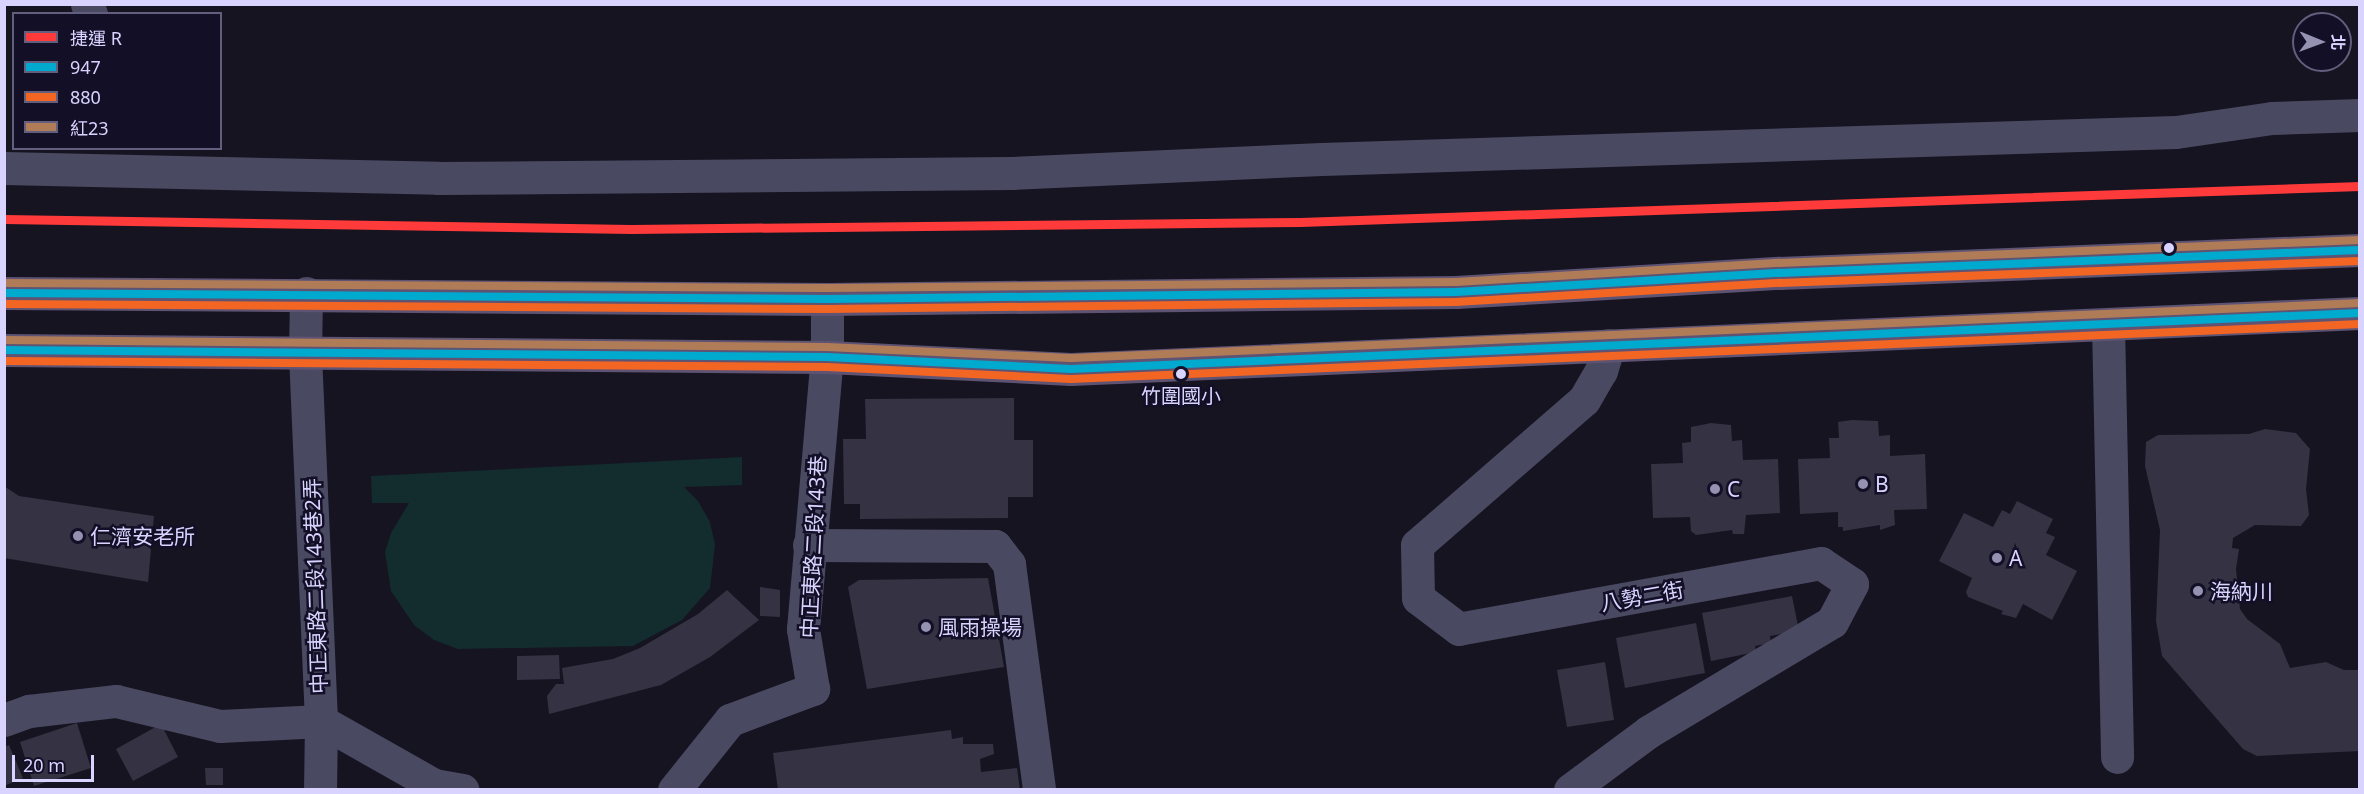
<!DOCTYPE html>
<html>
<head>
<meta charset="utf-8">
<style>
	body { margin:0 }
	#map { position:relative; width:2364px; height:794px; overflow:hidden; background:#161421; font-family:"Noto Sans","Noto Sans TC",sans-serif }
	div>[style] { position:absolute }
	.green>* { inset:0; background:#132c2d }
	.building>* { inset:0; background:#343243 }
	.minor>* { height:33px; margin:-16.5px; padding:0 16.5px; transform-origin:16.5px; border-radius:16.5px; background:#4a4962 }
	.major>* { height:33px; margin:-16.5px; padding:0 16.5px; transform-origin:16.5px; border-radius:16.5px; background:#5e5373 }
	.bus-1>* { height:8px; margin:-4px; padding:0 4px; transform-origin:4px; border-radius:4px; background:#00a9ce }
	.bus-2>* { height:8px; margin:-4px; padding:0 4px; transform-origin:4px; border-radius:4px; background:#f26522 }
	.bus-3>* { height:8px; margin:-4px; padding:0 4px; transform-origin:4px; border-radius:4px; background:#b07c57 }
	.metro-1>* { height:9px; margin:-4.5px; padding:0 4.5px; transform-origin:4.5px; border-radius:4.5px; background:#ff3a3a }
	.dots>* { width:16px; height:16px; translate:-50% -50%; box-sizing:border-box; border:3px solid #130f26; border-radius:50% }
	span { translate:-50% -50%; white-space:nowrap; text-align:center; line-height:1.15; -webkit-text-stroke:5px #130f26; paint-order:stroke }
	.bus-label { font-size:20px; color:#d9d4ff }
	.poi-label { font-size:21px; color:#d9d4ff }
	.left { translate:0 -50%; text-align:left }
	.street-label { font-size:21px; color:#d9d4ff }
	.frame { position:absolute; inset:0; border:6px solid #d9d4ff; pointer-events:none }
	.legend { position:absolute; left:12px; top:12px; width:210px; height:138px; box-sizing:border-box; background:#130f26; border:2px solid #625e7d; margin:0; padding:8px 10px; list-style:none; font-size:18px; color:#d9d4ff }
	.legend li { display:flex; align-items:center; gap:12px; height:30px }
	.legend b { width:30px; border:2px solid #625e7d }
	.north { position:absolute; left:2292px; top:12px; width:60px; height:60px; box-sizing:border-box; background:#130f26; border:2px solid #625e7d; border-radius:50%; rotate:91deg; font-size:16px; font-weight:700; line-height:24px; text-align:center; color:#d9d4ff }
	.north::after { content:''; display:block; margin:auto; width:21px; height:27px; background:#9591b1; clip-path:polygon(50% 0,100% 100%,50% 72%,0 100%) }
	.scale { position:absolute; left:12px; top:755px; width:82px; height:27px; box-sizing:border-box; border:3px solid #d9d4ff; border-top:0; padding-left:8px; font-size:18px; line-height:21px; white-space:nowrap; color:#d9d4ff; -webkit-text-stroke:4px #130f26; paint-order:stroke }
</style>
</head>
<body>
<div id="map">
	<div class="green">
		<i style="clip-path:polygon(742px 457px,742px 485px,684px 487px,698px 501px,710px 522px,715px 545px,710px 588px,682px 620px,633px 646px,458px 649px,434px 640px,414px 625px,391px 591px,385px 552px,391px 533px,409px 503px,372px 503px,371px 476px)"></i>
	</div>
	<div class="building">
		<i style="clip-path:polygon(1014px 398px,1014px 440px,1033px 440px,1033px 497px,1008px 497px,1008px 518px,860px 519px,860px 504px,844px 504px,843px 439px,866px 439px,865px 399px)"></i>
		<i style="clip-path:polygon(1852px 420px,1878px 421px,1879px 436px,1890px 435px,1890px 456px,1925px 454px,1927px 509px,1894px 510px,1895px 525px,1880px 530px,1880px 525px,1843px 531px,1843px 527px,1838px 527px,1838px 512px,1800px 514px,1798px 459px,1830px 458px,1829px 438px,1839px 438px,1838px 422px)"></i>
		<i style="clip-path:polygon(1711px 423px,1731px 425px,1732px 441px,1742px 440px,1743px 460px,1778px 459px,1780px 513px,1746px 515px,1744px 534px,1733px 534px,1732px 530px,1696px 535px,1691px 531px,1690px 517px,1653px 518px,1651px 464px,1683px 463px,1682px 443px,1691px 442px,1691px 427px)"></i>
		<i style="clip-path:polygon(2265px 429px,2296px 433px,2310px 449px,2306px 489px,2309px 515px,2301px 526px,2255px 525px,2233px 538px,2232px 548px,2239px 549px,2236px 569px,2240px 609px,2247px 619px,2280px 644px,2290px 668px,2326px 662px,2344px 670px,2360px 670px,2360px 751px,2257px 756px,2243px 749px,2162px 656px,2156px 621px,2160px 530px,2145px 466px,2146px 442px,2158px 435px,2249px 434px)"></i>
		<i style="clip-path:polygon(4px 486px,19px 496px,154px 516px,148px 582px,4px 558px)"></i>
		<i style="clip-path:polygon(2017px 501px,2053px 519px,2046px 533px,2055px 537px,2046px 555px,2077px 571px,2052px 620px,2023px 604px,2016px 618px,2001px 614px,2003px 611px,1968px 597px,1966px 592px,1972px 578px,1939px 561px,1964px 513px,1993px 527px,2002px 510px,2010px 514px)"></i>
		<i style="clip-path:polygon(988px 578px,1004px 667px,867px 689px,848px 587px,859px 580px)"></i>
		<i style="clip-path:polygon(760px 587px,780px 590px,780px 617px,760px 616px)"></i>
		<i style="clip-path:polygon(727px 590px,759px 620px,710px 657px,661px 685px,549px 714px,547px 696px,556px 684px,564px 684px,562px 668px,613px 659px,640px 648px,698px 614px)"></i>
		<i style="clip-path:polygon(1792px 596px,1799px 631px,1770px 636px,1771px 643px,1755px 646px,1756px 652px,1711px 661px,1702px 613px)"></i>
		<i style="clip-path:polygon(1696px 623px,1705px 673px,1625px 688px,1616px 638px)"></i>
		<i style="clip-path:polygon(559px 655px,560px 679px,517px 680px,517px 656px)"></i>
		<i style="clip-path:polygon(1605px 662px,1614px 720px,1567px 727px,1557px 670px)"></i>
		<i style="clip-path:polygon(77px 723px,91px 768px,34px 786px,20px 742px)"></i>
		<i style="clip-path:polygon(161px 724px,178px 757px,133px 781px,116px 749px)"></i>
		<i style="clip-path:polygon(951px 730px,952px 739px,963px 737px,963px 744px,993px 744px,994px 754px,980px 759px,981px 772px,1017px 768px,1020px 790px,778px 790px,773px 753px)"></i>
		<i style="clip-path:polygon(9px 745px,23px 778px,4px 786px,4px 747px)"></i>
		<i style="clip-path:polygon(205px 768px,223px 768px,223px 785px,206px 785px)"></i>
	</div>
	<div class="minor">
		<i style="left:87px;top:4px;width:11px;rotate:68deg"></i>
		<i style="left:4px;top:168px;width:434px;rotate:1.3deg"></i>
		<i style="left:438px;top:178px;width:574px;rotate:-0.5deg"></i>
		<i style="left:1012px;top:173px;width:310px;rotate:-2.6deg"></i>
		<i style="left:1322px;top:159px;width:854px;rotate:-1.81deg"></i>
		<i style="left:2176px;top:132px;width:97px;rotate:-8.3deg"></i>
		<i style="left:2272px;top:118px;width:88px;rotate:-2deg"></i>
		<i style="left:306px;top:293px;width:61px;rotate:90.9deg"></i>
		<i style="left:305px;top:354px;width:367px;rotate:87.5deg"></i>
		<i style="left:321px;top:721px;width:130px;rotate:29.5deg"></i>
		<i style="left:434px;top:785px;width:29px;rotate:10deg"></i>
		<i style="left:2108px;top:324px;width:433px;rotate:88.8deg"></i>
		<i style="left:809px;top:545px;width:186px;rotate:0.3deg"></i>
		<i style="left:995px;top:546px;width:23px;rotate:52deg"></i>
		<i style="left:1009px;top:564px;width:228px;rotate:82.4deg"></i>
		<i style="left:4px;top:720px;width:27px;rotate:-20deg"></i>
		<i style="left:29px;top:711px;width:88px;rotate:-6.6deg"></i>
		<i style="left:116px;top:701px;width:107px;rotate:13.5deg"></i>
		<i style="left:220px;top:726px;width:101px;rotate:-2.8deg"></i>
		<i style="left:321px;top:721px;width:69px;rotate:90.8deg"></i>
		<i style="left:674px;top:790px;width:90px;rotate:-51.3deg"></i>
		<i style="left:730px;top:720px;width:89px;rotate:-20.5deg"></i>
		<i style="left:813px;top:689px;width:61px;rotate:-99.5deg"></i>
		<i style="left:803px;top:629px;width:273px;rotate:-85deg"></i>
		<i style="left:827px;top:357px;width:58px;rotate:-90deg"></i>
		<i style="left:1570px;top:790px;width:97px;rotate:-36.6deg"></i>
		<i style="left:1648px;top:732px;width:214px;rotate:-30.9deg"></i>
		<i style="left:1832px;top:622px;width:43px;rotate:-62.2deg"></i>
		<i style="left:1852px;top:584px;width:37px;rotate:-146deg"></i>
		<i style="left:1821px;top:563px;width:368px;rotate:169.7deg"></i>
		<i style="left:1459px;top:629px;width:51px;rotate:-142.9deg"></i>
		<i style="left:1418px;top:598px;width:53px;rotate:-91.1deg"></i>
		<i style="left:1417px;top:545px;width:221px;rotate:-41deg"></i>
		<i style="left:1584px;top:400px;width:34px;rotate:-60deg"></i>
		<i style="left:1601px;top:371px;width:27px;rotate:-73deg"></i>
	</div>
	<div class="major">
		<i style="left:4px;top:293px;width:823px;rotate:0.42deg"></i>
		<i style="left:827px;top:299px;width:629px;rotate:-0.64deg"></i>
		<i style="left:1456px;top:292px;width:324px;rotate:-3.4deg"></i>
		<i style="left:1779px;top:273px;width:581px;rotate:-2.27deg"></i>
		<i style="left:4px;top:350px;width:823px;rotate:0.49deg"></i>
		<i style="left:827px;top:357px;width:244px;rotate:2.8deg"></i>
		<i style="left:1071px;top:369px;width:1290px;rotate:-2.49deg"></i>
	</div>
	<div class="bus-1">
		<i style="left:4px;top:293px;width:823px;rotate:0.42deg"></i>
		<i style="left:827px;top:299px;width:629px;rotate:-0.64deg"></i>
		<i style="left:1456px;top:292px;width:324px;rotate:-3.4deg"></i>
		<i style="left:1779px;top:273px;width:581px;rotate:-2.27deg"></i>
		<i style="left:4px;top:350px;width:823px;rotate:0.49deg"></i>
		<i style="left:827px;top:357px;width:244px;rotate:2.8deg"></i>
		<i style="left:1071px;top:369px;width:1290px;rotate:-2.49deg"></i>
	</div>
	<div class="bus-2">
		<i style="left:4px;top:304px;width:823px;rotate:0.35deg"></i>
		<i style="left:827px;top:309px;width:629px;rotate:-0.64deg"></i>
		<i style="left:1456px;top:302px;width:325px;rotate:-3.4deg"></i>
		<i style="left:1780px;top:283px;width:580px;rotate:-2.17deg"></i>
		<i style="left:4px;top:361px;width:823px;rotate:0.42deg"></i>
		<i style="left:827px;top:367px;width:244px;rotate:2.8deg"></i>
		<i style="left:1071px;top:379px;width:1290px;rotate:-2.44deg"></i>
	</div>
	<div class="bus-3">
		<i style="left:4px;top:283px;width:823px;rotate:0.35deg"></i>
		<i style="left:827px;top:288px;width:629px;rotate:-0.55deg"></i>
		<i style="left:1456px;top:282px;width:324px;rotate:-3.4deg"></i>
		<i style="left:1779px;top:263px;width:581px;rotate:-2.27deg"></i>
		<i style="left:4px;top:340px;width:823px;rotate:0.49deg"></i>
		<i style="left:827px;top:347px;width:244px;rotate:2.6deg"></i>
		<i style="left:1071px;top:358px;width:1290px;rotate:-2.44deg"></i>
	</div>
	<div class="metro-1">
		<i style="left:4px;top:219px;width:627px;rotate:0.91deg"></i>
		<i style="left:631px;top:229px;width:669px;rotate:-0.6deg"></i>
		<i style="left:1300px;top:222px;width:1061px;rotate:-1.95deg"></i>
	</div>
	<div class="dots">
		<i style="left:2169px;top:248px;background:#d9d4ff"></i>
		<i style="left:1181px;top:374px;background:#d9d4ff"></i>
		<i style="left:1863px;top:484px;background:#9591b1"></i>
		<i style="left:1715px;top:489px;background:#9591b1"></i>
		<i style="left:78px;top:536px;background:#9591b1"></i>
		<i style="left:1997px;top:558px;background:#9591b1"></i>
		<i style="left:2198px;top:591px;background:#9591b1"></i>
		<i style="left:926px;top:627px;background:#9591b1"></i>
	</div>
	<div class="bus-label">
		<span style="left:1181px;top:395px">竹圍國小</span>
	</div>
	<div class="poi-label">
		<span class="left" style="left:1875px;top:484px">B</span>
		<span class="left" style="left:1727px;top:489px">C</span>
		<span class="left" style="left:90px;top:536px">仁濟安老所</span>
		<span class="left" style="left:2009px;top:558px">A</span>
		<span class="left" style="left:2210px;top:591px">海納川</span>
		<span class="left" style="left:938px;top:627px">風雨操場</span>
	</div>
	<div class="street-label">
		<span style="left:813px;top:547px;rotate:-87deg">中正東路二段143巷</span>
		<span style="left:315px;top:586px;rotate:-92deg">中正東路二段143巷2弄</span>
		<span style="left:1642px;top:596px;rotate:-10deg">八勢二街</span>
	</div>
	<div class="frame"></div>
	<ul class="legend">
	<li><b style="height:8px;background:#ff3a3a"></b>捷運 R</li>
	<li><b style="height:8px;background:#00a9ce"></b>947</li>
	<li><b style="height:8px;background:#f26522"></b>880</li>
	<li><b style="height:8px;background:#b07c57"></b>紅23</li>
	</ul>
	<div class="north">北</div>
	<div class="scale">20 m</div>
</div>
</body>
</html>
